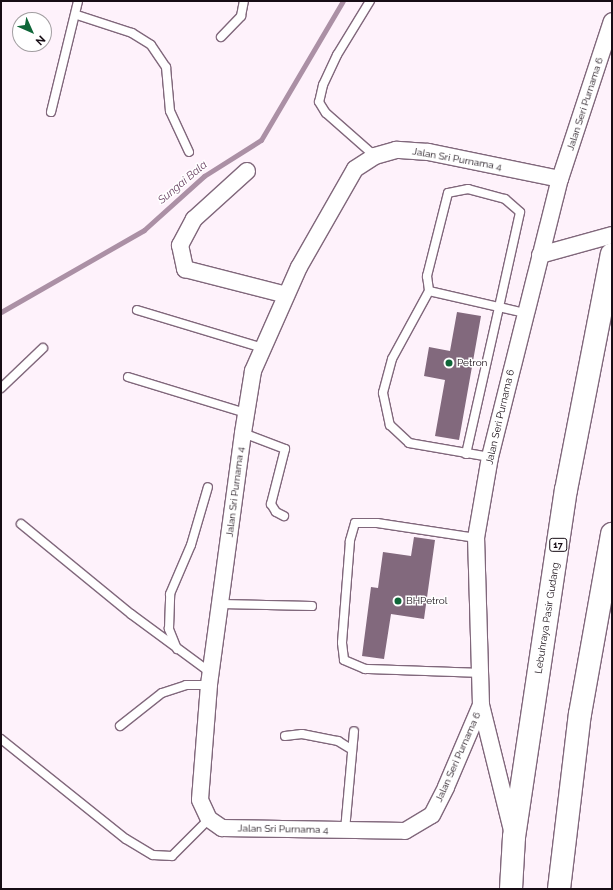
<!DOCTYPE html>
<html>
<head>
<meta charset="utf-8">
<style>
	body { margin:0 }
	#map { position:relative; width:613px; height:890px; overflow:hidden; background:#fef2fb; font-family:Raleway,sans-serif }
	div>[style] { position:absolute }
	.stream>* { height:5px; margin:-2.5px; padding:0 2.5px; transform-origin:2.5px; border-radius:2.5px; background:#ab90a5 }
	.building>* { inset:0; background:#82697d }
	.roads { filter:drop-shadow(1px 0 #80677b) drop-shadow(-1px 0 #80677b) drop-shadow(0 1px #80677b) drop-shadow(0 -1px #80677b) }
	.lane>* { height:8px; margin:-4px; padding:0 4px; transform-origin:4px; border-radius:4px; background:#fff }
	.street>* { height:16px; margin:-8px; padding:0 8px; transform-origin:8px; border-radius:8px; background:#fff }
	.highway>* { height:22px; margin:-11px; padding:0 11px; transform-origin:11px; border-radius:11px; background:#fff }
	.dots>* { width:11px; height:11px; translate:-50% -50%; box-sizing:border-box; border:2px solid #fff; border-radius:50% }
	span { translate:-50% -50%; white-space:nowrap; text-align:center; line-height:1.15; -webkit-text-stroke:3px #fff; paint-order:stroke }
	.shield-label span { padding:1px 3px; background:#fff; border:1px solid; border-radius:3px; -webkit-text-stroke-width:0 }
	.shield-label { font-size:9px; color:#170d15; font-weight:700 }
	.street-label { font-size:10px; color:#170d15 }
	.poi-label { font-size:10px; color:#170d15 }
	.left { translate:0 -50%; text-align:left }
	.water-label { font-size:11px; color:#6a4263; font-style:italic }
	.frame { position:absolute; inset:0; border:2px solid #170d15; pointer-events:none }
	.north { position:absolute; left:12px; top:12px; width:40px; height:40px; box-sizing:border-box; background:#fff; border:1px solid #a29ea1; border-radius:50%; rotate:135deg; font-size:11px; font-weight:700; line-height:16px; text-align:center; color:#170d15 }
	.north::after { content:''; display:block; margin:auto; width:14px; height:18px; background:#0e6638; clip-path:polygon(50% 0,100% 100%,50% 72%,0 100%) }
</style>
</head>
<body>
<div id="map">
	<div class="stream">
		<i style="left:1px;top:312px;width:165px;rotate:-29.8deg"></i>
		<i style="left:144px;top:230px;width:81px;rotate:-42deg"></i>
		<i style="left:204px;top:176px;width:67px;rotate:-32.3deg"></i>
		<i style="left:261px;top:140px;width:161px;rotate:-59.5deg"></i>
	</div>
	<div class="building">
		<i style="clip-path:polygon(457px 312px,481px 316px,459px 440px,435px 436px,445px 380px,424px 376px,429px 347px,450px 351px)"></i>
		<i style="clip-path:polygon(414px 537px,435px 540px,424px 619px,391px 614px,384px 659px,362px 656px,371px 587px,378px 588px,383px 552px,411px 556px)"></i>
	</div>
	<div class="roads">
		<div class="lane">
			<i style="left:370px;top:1px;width:63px;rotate:121.4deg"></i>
			<i style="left:337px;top:55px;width:33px;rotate:115deg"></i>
			<i style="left:323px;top:85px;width:17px;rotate:103deg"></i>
			<i style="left:319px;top:102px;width:13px;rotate:58deg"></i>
			<i style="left:326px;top:113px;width:65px;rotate:41.3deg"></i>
			<i style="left:77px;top:15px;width:58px;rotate:18.1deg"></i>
			<i style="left:132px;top:33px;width:22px;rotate:32deg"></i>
			<i style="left:151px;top:45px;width:27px;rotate:56deg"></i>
			<i style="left:166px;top:67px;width:44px;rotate:84.8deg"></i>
			<i style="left:170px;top:111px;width:45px;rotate:65.1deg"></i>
			<i style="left:221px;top:37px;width:29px;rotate:-46deg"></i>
			<i style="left:241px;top:16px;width:15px;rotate:-79deg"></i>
			<i style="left:51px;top:112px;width:114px;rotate:-76.3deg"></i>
			<i style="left:429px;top:291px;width:77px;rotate:118.6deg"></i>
			<i style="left:392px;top:359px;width:35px;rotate:105deg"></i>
			<i style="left:383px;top:393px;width:33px;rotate:78deg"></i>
			<i style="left:390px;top:425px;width:26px;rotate:43deg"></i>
			<i style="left:409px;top:443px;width:82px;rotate:9.8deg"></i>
			<i style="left:137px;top:310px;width:132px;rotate:16.8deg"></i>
			<i style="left:128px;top:377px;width:123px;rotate:17deg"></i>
			<i style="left:1px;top:388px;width:58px;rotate:-43.6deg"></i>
			<i style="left:243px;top:433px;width:45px;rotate:20.9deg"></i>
			<i style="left:285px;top:449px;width:57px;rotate:104.3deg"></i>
			<i style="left:271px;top:504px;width:9px;rotate:58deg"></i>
			<i style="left:276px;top:512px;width:9px;rotate:27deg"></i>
			<i style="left:466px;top:454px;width:151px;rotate:-77.3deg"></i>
			<i style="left:499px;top:307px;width:97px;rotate:-77.5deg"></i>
			<i style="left:520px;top:212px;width:20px;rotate:-139deg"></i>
			<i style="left:505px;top:199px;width:38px;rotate:-165deg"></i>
			<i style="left:468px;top:189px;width:20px;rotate:169deg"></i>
			<i style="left:448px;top:193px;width:86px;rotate:104.2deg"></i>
			<i style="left:427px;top:276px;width:15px;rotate:82deg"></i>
			<i style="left:429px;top:291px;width:72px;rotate:12.9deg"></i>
			<i style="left:499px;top:307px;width:27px;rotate:13deg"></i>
			<i style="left:21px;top:524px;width:142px;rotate:39.3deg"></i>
			<i style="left:131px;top:614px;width:99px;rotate:36.4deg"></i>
			<i style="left:476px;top:538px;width:100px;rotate:-171.4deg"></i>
			<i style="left:377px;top:523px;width:22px;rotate:180deg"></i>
			<i style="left:355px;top:523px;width:19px;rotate:106deg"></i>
			<i style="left:350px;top:541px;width:102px;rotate:94.5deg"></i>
			<i style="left:342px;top:643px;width:17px;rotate:83deg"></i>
			<i style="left:344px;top:660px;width:23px;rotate:23deg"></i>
			<i style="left:365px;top:669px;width:114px;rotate:2deg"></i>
			<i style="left:221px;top:604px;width:91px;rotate:1.3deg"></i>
			<i style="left:177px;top:649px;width:22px;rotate:-112deg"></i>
			<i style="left:169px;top:629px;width:35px;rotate:-88deg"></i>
			<i style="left:170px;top:594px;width:53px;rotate:-66.8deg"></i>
			<i style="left:191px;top:545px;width:60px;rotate:-73.7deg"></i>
			<i style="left:120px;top:726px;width:53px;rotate:-38.2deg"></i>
			<i style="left:162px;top:693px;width:25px;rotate:-18deg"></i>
			<i style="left:186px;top:685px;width:23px"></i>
			<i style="left:285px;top:736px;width:17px;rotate:-7deg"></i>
			<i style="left:302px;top:734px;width:37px;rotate:11deg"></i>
			<i style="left:338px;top:741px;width:15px;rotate:32deg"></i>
			<i style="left:1px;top:739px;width:160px;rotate:38.7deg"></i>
			<i style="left:126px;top:839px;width:31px;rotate:31deg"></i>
			<i style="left:153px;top:855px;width:19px;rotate:3deg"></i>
			<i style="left:172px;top:856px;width:52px;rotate:-45deg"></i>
			<i style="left:345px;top:830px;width:99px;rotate:-84.8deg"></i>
		</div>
		<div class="street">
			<i style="left:247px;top:171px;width:72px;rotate:137.8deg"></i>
			<i style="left:194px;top:219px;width:30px;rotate:118deg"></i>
			<i style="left:180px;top:245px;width:25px;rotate:78deg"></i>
			<i style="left:185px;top:269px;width:104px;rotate:14.4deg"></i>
			<i style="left:560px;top:179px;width:135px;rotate:-168.4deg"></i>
			<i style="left:428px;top:152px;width:32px;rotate:-176deg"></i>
			<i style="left:396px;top:150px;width:22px;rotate:164deg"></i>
			<i style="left:375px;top:156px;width:24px;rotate:147deg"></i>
			<i style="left:355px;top:169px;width:113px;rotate:119.7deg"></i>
			<i style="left:299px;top:267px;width:114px;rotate:113.9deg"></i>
			<i style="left:253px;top:371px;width:63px;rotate:99.2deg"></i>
			<i style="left:243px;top:433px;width:254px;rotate:97.7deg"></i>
			<i style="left:209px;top:685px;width:115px;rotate:94.5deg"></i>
			<i style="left:200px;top:800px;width:21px;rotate:65deg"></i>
			<i style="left:209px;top:819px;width:16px;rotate:35deg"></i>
			<i style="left:222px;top:828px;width:183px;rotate:0.9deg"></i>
			<i style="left:405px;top:831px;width:31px;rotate:-31deg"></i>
			<i style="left:432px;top:815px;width:31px;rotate:-63deg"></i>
			<i style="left:446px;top:787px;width:89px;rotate:-66.9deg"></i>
			<i style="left:481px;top:705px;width:167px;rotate:-91.7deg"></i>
			<i style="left:476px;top:538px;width:82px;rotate:-80.2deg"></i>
			<i style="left:490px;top:457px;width:287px;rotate:-75.9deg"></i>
			<i style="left:560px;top:179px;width:166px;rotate:-71.8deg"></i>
			<i style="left:540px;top:255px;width:75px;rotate:-15.5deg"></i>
			<i style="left:481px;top:705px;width:129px;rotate:76.1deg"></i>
		</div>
		<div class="highway">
			<i style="left:511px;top:889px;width:52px;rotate:-86.7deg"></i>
			<i style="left:514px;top:837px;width:351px;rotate:-81.5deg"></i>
			<i style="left:566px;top:490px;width:240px;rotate:-79deg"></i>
			<i style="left:559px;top:889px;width:176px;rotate:-83.2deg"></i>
			<i style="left:580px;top:714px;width:183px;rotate:-79.9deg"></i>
		</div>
	</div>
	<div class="dots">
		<i style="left:449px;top:363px;background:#0e6638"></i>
		<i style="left:398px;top:601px;background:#0e6638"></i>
	</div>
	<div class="shield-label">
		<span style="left:558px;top:545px">17</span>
	</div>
	<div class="street-label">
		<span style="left:585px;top:104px;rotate:-72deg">Jalan Seri Purnama 6</span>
		<span style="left:457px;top:159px;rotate:10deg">Jalan Sri Purnama 4</span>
		<span style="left:500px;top:417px;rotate:-77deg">Jalan Seri Purnama 6</span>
		<span style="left:235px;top:492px;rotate:-83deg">Jalan Sri Purnama 4</span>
		<span style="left:547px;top:618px;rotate:-81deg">Lebuhraya Pasir Gudang</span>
		<span style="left:458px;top:757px;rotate:-66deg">Jalan Seri Purnama 6</span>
		<span style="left:283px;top:829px;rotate:1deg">Jalan Sri Purnama 4</span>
	</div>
	<div class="poi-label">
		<span class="left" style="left:457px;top:363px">Petron</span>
		<span class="left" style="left:406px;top:601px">BHPetrol</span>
	</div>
	<div class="water-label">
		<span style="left:183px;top:183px;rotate:-40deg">Sungai Bala</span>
	</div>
	<div class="frame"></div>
	<div class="north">N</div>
</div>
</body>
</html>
